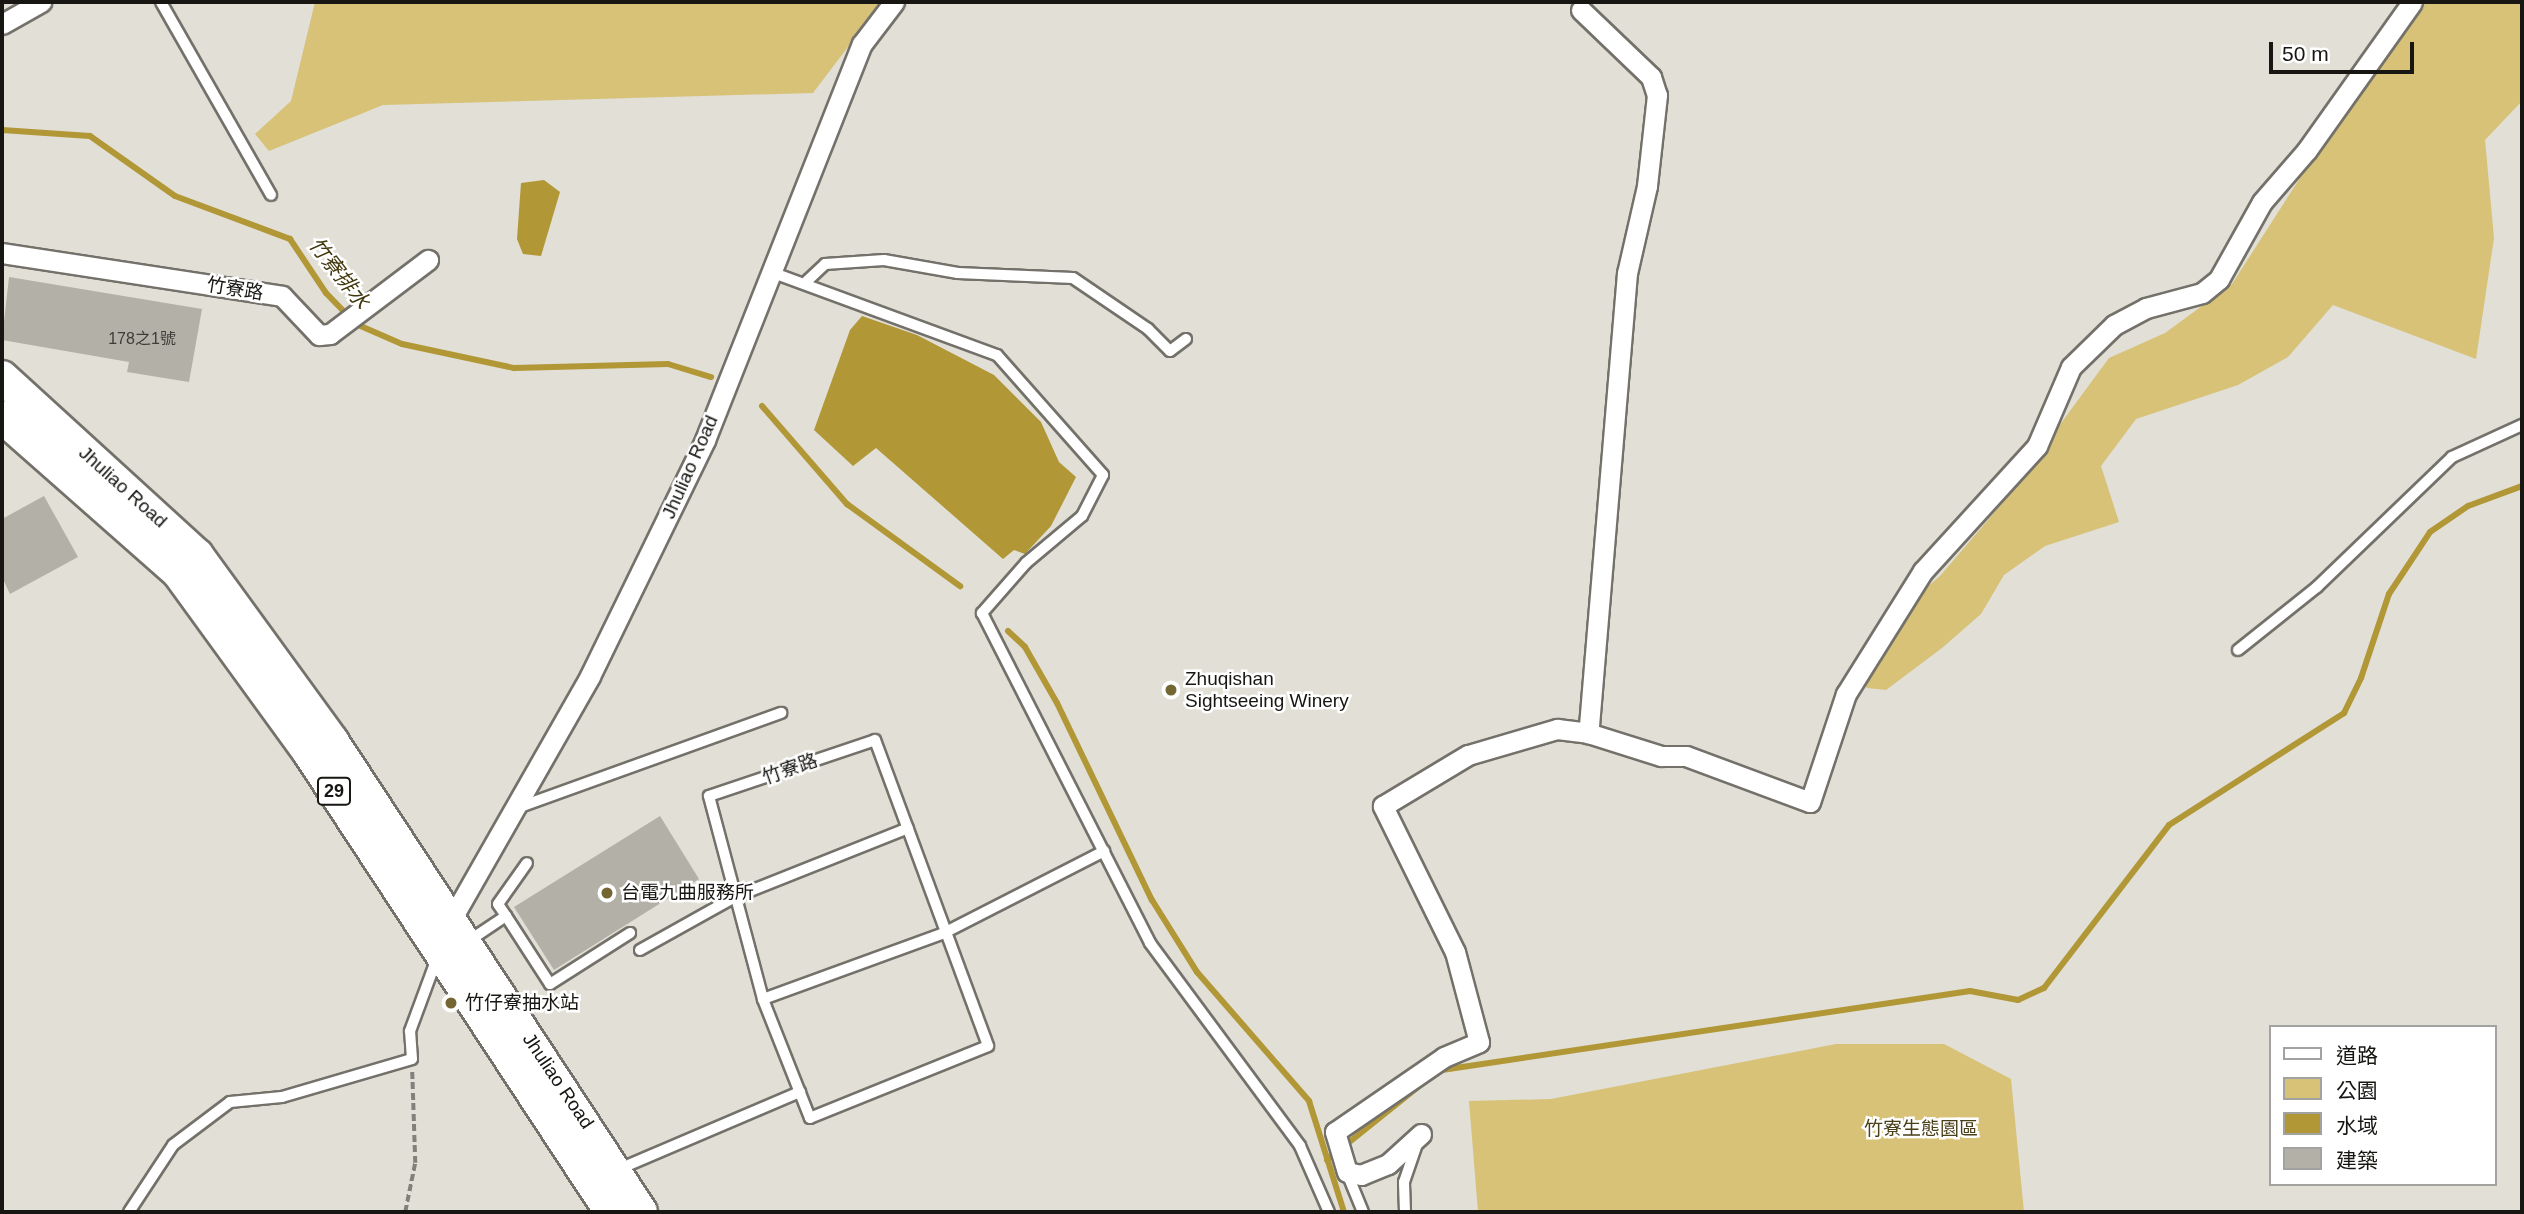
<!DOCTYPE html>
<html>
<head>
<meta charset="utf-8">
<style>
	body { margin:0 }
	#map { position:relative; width:2524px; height:1214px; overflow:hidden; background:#e1dfd6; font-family:Arial,"Noto Sans TC",sans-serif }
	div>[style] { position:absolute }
	.green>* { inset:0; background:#d7c277 }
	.water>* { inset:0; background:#b19736 }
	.stream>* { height:6px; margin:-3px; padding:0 3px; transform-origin:3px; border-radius:3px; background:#b19736 }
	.building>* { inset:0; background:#b3b0a8 }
	.path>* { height:3.5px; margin-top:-1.75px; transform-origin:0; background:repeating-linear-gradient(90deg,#81807a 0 7px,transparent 0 10.5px) }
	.roads { filter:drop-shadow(2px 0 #73716a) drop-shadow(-2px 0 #73716a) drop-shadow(0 2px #73716a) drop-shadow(0 -2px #73716a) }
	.service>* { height:10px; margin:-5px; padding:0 5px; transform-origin:5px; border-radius:5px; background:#fff }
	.minor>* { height:19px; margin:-9.5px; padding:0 9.5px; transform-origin:9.5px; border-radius:9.5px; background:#fff }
	.primary>* { height:32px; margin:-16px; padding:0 16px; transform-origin:16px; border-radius:16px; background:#fff }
	.dots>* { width:19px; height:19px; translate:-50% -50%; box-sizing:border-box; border:4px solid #fff; border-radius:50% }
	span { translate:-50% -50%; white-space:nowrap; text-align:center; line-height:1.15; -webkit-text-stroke:5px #fff; paint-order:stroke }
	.number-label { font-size:16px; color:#3e3c38 }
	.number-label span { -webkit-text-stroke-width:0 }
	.shield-label span { padding:2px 5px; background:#fff; border:2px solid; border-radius:5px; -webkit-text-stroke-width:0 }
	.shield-label { font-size:18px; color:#171613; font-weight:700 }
	.street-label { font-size:19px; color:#171613 }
	.poi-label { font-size:19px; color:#171613 }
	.left { translate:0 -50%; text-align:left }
	.park-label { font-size:19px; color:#4a3f17 }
	.water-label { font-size:21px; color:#42380e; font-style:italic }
	.frame { position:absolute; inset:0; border:4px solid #171613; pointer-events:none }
	.legend { position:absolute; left:2269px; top:1025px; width:228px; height:161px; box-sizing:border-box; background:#fff; border:2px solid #a2a2a1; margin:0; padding:9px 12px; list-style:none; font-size:21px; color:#171613 }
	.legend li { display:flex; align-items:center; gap:14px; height:35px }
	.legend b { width:35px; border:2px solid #a2a2a1 }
	.scale { position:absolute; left:2269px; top:42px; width:145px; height:32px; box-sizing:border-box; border:4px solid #171613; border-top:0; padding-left:9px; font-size:21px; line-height:24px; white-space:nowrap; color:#171613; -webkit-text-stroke:5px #fff; paint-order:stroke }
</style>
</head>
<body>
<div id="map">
	<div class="green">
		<i style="clip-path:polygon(315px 2px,882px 2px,813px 93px,383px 105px,269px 151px,255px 134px,291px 101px)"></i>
		<i style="clip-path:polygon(2413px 2px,2522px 2px,2522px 101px,2485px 140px,2494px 238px,2476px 359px,2333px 305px,2288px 357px,2238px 385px,2136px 419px,2101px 466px,2119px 522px,2045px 546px,2004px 575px,1981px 614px,1942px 648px,1886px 690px,1867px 688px,1858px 674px,1887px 621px,1940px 576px,2000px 506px,2109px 358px,2165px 333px,2232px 284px)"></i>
		<i style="clip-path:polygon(1836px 1044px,1944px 1044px,2011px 1079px,2024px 1212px,1478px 1212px,1469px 1101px,1551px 1099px)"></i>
	</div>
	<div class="water">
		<i style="clip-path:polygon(544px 180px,560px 192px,541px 256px,523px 254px,517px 239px,521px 183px)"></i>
		<i style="clip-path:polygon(862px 316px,917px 335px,994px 375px,1041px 422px,1059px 462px,1076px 477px,1051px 526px,1025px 554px,1014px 550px,1003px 559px,876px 448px,853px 466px,814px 430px,850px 330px)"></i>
	</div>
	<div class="stream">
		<i style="left:2px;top:130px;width:88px;rotate:3.9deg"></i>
		<i style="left:90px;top:136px;width:104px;rotate:35.2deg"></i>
		<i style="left:175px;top:196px;width:123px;rotate:20.5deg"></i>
		<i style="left:290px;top:239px;width:65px;rotate:56.3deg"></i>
		<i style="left:326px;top:293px;width:43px;rotate:45.9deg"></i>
		<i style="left:356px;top:324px;width:50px;rotate:23.5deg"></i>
		<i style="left:402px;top:344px;width:115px;rotate:12.1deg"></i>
		<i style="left:514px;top:368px;width:154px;rotate:-1.5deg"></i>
		<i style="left:668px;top:364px;width:45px;rotate:16.8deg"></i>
		<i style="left:762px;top:406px;width:130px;rotate:49.1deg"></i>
		<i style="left:847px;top:504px;width:140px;rotate:36deg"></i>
		<i style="left:1008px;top:631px;width:23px;rotate:43deg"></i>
		<i style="left:1025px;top:647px;width:64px;rotate:60.3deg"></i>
		<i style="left:1057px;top:703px;width:219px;rotate:64.3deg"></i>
		<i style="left:1152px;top:900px;width:85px;rotate:58deg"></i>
		<i style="left:1197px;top:972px;width:171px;rotate:49deg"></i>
		<i style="left:1309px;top:1101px;width:116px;rotate:72.5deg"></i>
		<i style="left:1442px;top:1070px;width:534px;rotate:-8.51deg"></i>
		<i style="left:1970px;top:991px;width:49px;rotate:10.6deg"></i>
		<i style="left:2018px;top:1000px;width:29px;rotate:-25deg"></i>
		<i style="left:2044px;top:988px;width:205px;rotate:-52.5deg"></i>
		<i style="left:2169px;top:825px;width:208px;rotate:-32.6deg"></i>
		<i style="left:2344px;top:713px;width:39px;rotate:-64deg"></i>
		<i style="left:2361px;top:678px;width:89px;rotate:-71.6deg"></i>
		<i style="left:2389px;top:594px;width:74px;rotate:-56.5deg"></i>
		<i style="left:2430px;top:532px;width:46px;rotate:-34.4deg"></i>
		<i style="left:2468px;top:506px;width:58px;rotate:-20.3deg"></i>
		<i style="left:1327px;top:1160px;width:124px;rotate:-38.8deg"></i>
	</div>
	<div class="building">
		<i style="clip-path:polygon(9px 277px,202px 309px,189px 382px,127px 372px,129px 362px,2px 340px)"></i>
		<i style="clip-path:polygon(44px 496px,78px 557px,10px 594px,2px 577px,2px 519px)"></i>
		<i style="clip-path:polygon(660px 816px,699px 879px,554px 970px,514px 907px)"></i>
	</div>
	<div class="path">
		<i style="left:405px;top:1212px;width:50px;rotate:-78.5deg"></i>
		<i style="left:415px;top:1163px;width:91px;rotate:-91.9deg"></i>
	</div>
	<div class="roads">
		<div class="service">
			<i style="left:161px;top:2px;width:222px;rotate:60.3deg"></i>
			<i style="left:771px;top:272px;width:241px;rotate:20.2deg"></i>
			<i style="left:997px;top:355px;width:160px;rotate:48.5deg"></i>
			<i style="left:1103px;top:475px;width:46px;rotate:117.1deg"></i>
			<i style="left:1082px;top:516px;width:73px;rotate:140deg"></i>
			<i style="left:1026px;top:563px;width:67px;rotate:131.3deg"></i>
			<i style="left:982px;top:613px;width:370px;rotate:63deg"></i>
			<i style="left:1150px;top:943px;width:252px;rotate:53.5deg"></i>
			<i style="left:1300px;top:1146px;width:72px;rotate:66.3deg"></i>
			<i style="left:807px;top:281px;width:25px;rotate:-43deg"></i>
			<i style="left:825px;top:264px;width:59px;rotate:-3.9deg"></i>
			<i style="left:884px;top:260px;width:75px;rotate:10deg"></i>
			<i style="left:958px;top:273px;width:115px;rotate:2.5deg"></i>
			<i style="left:1073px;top:278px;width:91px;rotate:34.2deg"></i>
			<i style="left:1148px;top:329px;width:31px;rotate:45deg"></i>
			<i style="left:1170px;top:351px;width:20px;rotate:-37deg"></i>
			<i style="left:2238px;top:650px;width:101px;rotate:-38.6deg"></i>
			<i style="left:2317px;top:587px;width:187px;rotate:-43.9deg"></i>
			<i style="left:2452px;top:457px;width:77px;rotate:-24.6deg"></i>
			<i style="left:875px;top:740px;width:326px;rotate:69.7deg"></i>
			<i style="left:988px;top:1046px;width:192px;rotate:158deg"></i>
			<i style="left:810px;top:1118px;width:128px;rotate:-111.6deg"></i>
			<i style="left:763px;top:999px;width:210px;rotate:-104.9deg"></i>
			<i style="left:709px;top:796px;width:175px;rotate:-18.6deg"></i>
			<i style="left:517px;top:808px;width:281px;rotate:-19.8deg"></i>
			<i style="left:506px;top:916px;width:14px;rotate:-124deg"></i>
			<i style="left:498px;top:904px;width:50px;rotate:-54.7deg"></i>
			<i style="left:467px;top:942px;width:47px;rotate:-33.7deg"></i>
			<i style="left:506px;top:916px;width:81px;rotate:57.1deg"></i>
			<i style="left:550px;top:984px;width:95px;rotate:-32.5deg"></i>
			<i style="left:640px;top:950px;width:109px;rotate:-29.2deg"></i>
			<i style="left:735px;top:897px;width:186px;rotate:-21.7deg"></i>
			<i style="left:763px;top:999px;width:193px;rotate:-20deg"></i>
			<i style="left:944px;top:933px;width:180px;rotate:-27.1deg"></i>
			<i style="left:617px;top:1170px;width:199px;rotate:-23.1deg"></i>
			<i style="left:1347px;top:1173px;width:42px;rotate:67.7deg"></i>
			<i style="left:129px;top:1212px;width:80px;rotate:-56.7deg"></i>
			<i style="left:173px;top:1145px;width:71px;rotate:-37deg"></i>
			<i style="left:230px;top:1102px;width:52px;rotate:-5.5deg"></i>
			<i style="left:282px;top:1097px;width:135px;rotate:-16.3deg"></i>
			<i style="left:412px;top:1059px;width:28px;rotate:-94deg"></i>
			<i style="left:410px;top:1031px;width:78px;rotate:-69.7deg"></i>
			<i style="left:1405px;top:1212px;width:30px;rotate:-92deg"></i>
			<i style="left:1404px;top:1182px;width:43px;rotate:-71.1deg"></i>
		</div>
		<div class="minor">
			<i style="left:1581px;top:10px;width:97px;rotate:43.7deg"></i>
			<i style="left:1651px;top:77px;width:19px;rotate:72deg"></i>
			<i style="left:1657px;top:95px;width:92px;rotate:96.3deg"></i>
			<i style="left:1647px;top:186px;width:89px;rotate:102.9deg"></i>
			<i style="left:1627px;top:273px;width:462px;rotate:94.8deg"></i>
			<i style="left:2px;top:24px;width:45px;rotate:-29.4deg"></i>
			<i style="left:2px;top:253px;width:283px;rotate:8.7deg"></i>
			<i style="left:282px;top:296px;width:54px;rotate:46.5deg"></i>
			<i style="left:319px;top:335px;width:11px;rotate:-5deg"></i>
			<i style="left:330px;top:334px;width:123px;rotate:-37.1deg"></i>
			<i style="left:447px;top:927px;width:289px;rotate:-60.3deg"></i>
			<i style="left:590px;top:676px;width:263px;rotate:-64deg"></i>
			<i style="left:705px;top:440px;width:426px;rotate:-68.4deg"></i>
			<i style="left:862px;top:44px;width:53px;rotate:-52.7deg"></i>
			<i style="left:1421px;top:1134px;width:45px;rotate:137.7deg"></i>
			<i style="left:1388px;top:1164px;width:29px;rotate:158deg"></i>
			<i style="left:1361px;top:1175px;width:14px;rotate:-168deg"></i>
			<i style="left:1347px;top:1172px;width:42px;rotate:-106.7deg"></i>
			<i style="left:1335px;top:1132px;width:132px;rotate:-34.5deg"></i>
			<i style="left:1444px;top:1057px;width:38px;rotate:-23deg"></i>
			<i style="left:1479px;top:1042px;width:93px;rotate:-104.9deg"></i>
			<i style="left:1455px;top:952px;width:163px;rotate:-116.3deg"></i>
			<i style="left:1383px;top:806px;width:99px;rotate:-31deg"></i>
			<i style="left:1468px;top:755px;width:93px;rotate:-16.3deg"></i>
			<i style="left:1557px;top:729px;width:31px;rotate:7deg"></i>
			<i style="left:1588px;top:733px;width:77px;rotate:17.5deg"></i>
			<i style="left:1661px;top:756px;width:25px"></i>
			<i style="left:1686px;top:756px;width:132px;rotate:20.4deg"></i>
			<i style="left:1810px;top:802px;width:114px;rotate:-71.6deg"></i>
			<i style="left:1846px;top:694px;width:145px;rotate:-58deg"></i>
			<i style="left:1923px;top:571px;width:169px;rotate:-47.6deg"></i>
			<i style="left:2037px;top:446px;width:86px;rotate:-66.7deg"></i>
			<i style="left:2071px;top:367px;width:60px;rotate:-44.3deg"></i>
			<i style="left:2114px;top:325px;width:36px;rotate:-28deg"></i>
			<i style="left:2146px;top:308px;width:58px;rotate:-15deg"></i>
			<i style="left:2202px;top:293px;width:22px;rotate:-39deg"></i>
			<i style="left:2219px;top:279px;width:88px;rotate:-60.8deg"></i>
			<i style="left:2262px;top:202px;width:69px;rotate:-49.1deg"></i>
			<i style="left:2307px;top:150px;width:181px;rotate:-54.6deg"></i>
		</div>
		<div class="primary">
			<i style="left:2px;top:377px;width:264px;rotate:42.4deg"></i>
			<i style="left:197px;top:555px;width:230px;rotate:54deg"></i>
			<i style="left:332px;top:741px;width:563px;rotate:56.73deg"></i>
			<i style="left:2px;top:417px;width:235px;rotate:41.4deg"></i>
			<i style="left:178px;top:572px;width:225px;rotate:54deg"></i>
			<i style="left:310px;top:754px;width:548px;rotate:56.69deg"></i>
		</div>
	</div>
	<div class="dots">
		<i style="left:1171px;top:690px;background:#746633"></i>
		<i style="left:607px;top:893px;background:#746633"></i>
		<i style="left:451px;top:1003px;background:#746633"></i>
	</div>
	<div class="number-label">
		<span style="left:142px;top:339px">178之1號</span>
	</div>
	<div class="shield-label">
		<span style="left:334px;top:791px">29</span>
	</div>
	<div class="street-label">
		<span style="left:235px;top:289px;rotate:9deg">竹寮路</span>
		<span style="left:690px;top:467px;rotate:-66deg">Jhuliao Road</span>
		<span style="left:123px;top:487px;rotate:42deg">Jhuliao Road</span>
		<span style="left:790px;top:769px;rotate:-19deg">竹寮路</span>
		<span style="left:558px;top:1081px;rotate:56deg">Jhuliao Road</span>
	</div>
	<div class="poi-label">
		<span class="left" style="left:1185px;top:690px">Zhuqishan<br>Sightseeing Winery</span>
		<span class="left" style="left:621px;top:893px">台電九曲服務所</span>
		<span class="left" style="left:465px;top:1003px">竹仔寮抽水站</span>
	</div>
	<div class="park-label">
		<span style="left:1921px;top:1129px">竹寮生態園區</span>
	</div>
	<div class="water-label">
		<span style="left:339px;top:273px;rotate:52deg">竹寮排水</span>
	</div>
	<div class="frame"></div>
	<ul class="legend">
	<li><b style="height:9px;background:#fff"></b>道路</li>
	<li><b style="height:19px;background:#d7c277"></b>公園</li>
	<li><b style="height:19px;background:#b19736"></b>水域</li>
	<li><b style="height:19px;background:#b3b0a8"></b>建築</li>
	</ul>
	<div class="scale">50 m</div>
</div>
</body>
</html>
